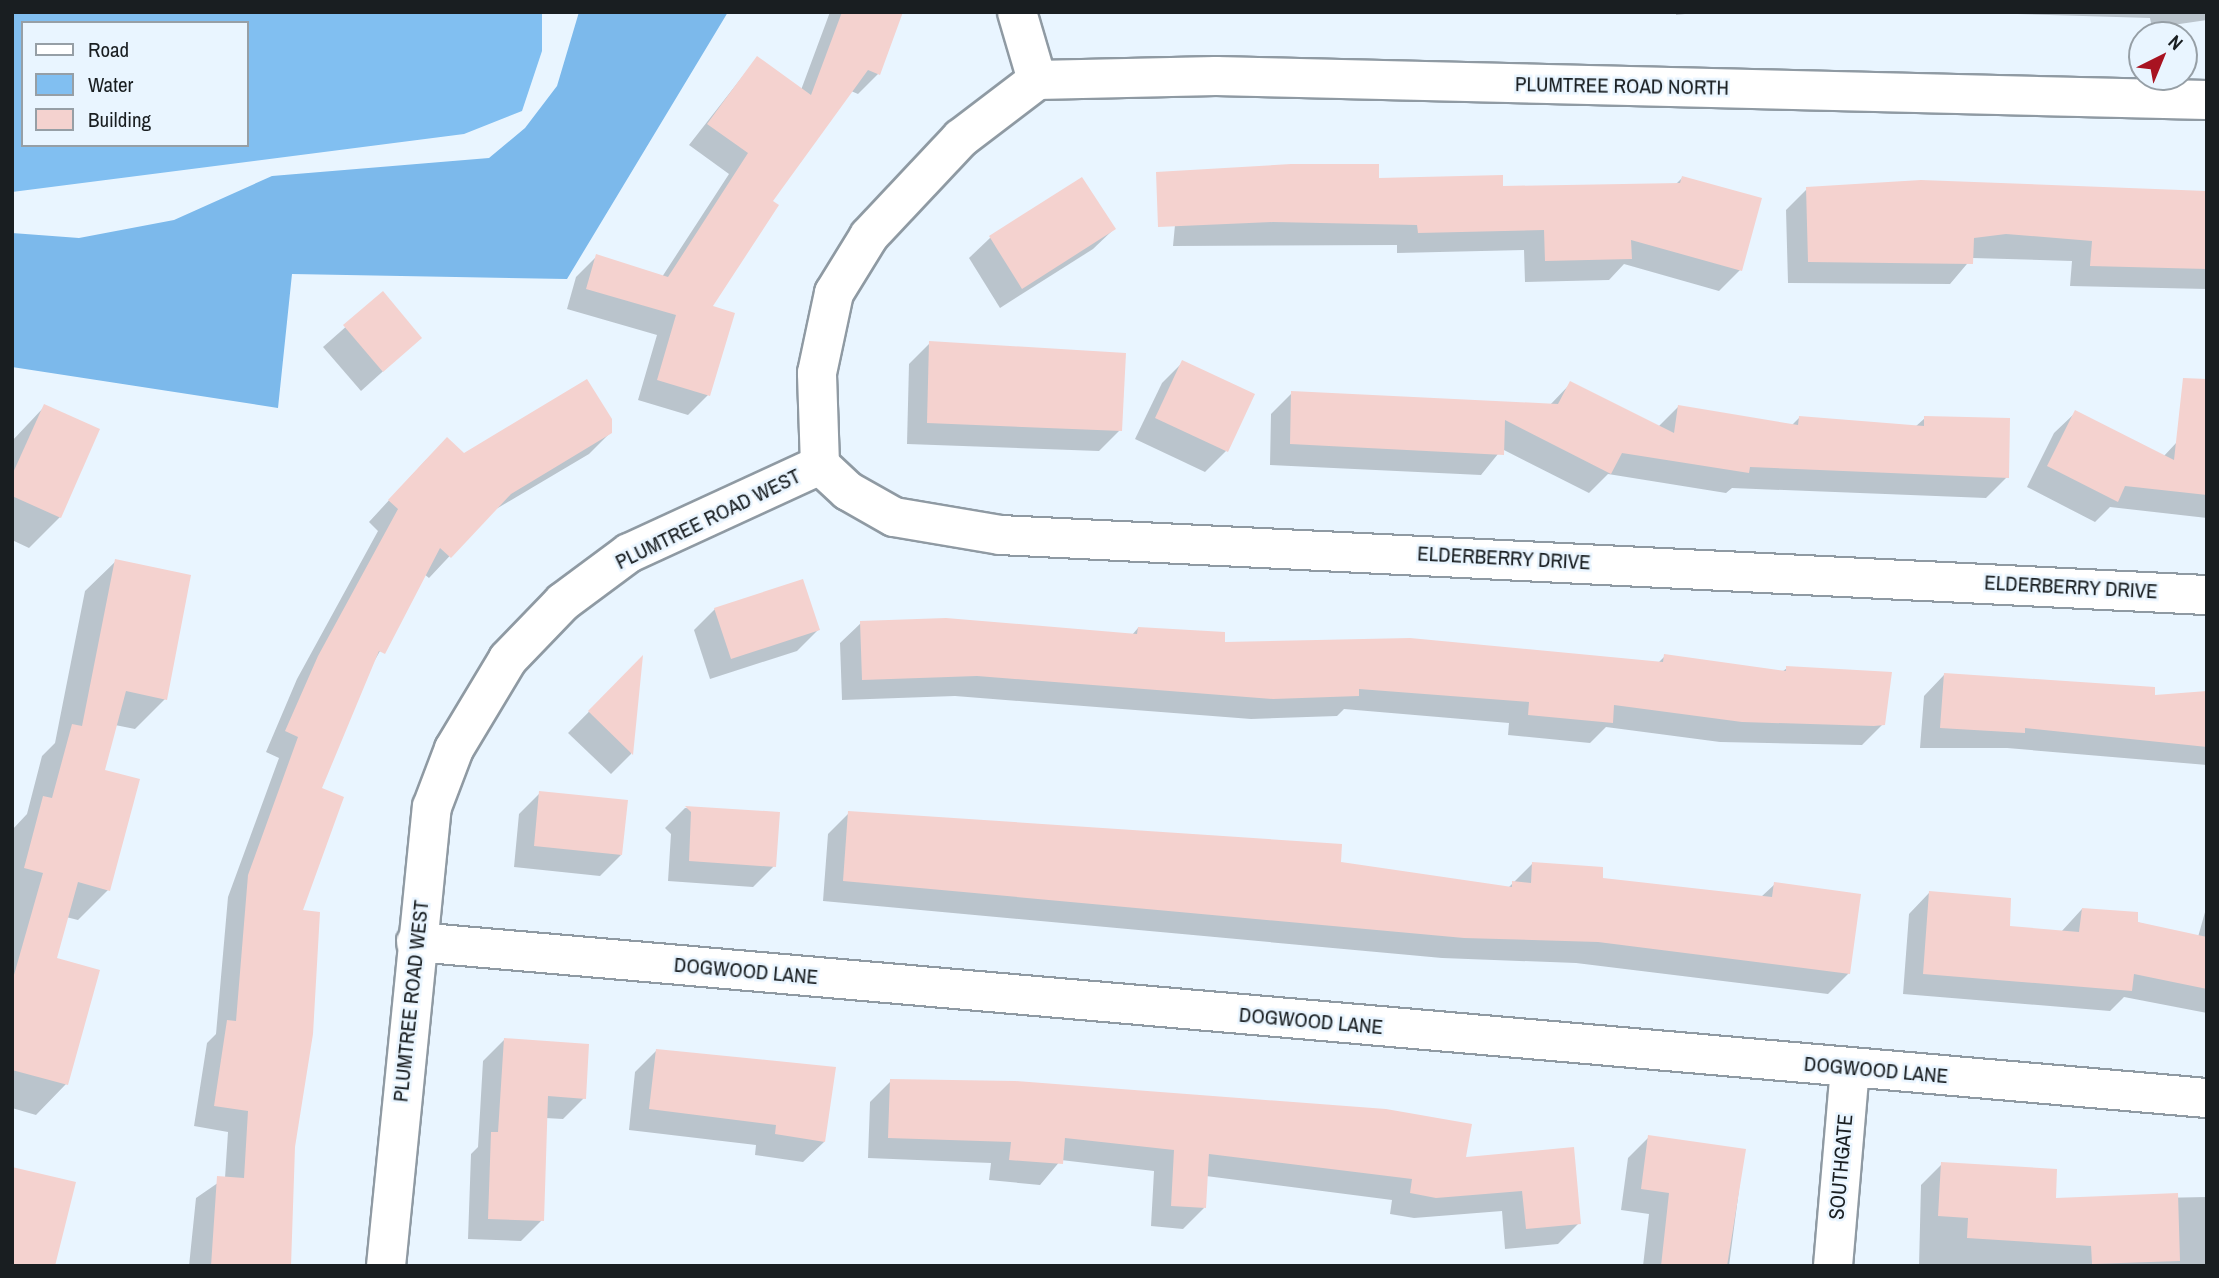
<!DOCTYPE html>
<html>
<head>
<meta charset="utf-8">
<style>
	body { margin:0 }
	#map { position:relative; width:2219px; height:1278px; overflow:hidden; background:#e9f5ff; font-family:"Archivo Narrow",sans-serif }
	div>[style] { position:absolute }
	.forest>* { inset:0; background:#7cb9eb }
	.water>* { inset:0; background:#81bff1 }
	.shadow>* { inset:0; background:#0003 }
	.building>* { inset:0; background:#f4d2cf }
	.roads { filter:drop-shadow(2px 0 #8f9aa3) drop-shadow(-2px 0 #8f9aa3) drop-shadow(0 2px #8f9aa3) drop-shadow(0 -2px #8f9aa3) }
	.minor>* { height:38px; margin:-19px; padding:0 19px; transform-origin:19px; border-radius:19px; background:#fff }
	span { translate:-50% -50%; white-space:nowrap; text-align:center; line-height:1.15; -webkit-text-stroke:5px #e9f5ff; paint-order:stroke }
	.street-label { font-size:21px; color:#191e21 }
	.frame { position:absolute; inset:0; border:14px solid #191e21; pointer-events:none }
	.legend { position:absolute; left:21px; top:21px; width:228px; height:126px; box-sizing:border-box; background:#e9f5ff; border:2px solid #969fa6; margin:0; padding:9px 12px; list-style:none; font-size:21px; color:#191e21 }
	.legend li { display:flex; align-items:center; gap:14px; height:35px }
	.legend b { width:35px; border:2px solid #969fa6 }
	.north { position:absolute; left:2128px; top:21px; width:70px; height:70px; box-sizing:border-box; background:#e9f5ff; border:2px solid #969fa6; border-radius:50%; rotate:43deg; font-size:19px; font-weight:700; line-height:28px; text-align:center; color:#191e21 }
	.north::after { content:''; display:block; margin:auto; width:24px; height:32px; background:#a81321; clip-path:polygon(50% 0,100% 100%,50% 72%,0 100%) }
</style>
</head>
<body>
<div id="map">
	<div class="forest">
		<i style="clip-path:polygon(579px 12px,728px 12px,567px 279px,292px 274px,278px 408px,12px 367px,12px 233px,79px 238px,174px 220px,272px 176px,489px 158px,525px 128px,557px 86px)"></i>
	</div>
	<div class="water">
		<i style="clip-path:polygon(evenodd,12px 12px,542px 12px,542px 51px,522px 111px,464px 134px,12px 192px,12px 12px,23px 23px,247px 23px,247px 145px,23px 145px,23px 23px)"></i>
	</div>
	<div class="shadow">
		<i style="clip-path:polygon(830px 12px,901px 12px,878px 74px,858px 94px,851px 91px,771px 202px,711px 307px,708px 395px,688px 415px,638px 400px,657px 335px,567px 309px,576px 277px,597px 256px,662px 277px,729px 174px,689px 145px,757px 58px,801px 90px)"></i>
		<i style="clip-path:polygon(1676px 12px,1703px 12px,1676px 15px)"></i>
		<i style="clip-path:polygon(1947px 12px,2207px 12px,2207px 20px,2152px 28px,2150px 18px)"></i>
		<i style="clip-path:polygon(1683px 177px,1740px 270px,1719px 291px,1624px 264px,1609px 280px,1525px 282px,1524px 250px,1397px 253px,1397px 245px,1173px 246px,1178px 193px,1378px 180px,1501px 187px,1675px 185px)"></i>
		<i style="clip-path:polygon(1082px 179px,1114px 229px,1093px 249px,1000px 308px,969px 258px,990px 238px)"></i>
		<i style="clip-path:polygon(1921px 182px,2207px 194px,2207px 289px,2070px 286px,2072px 261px,1972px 258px,1950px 284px,1788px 283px,1786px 210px,1807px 189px)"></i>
		<i style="clip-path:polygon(383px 294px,420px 338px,361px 391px,323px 347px)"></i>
		<i style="clip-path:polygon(930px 343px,1120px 430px,1099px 451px,907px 444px,909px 364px)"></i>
		<i style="clip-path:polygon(1183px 362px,1253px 395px,1226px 451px,1205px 472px,1135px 439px,1162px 383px)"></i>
		<i style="clip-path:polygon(1571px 383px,1658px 427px,1678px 407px,1791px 426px,1799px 418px,1915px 427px,1925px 418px,2007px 477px,1986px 498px,1732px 488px,1726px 493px,1608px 474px,1589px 493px,1502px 449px,1481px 475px,1270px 465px,1271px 414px,1292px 393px,1549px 406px)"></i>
		<i style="clip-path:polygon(45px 406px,60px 517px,29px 548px,12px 540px,12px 441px)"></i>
		<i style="clip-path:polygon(2075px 413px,2163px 457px,2177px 442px,2207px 445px,2207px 518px,2110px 507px,2095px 522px,2027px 487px,2054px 433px)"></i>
		<i style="clip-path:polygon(610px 433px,589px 454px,491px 512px,429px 578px,424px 574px,372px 665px,319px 789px,300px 912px,284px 1266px,189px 1266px,196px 1198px,225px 1178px,228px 1132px,194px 1126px,207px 1043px,216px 1034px,228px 897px,279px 758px,266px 752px,297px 679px,378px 531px,369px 522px,426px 460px)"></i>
		<i style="clip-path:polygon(116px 561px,165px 699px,135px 729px,115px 725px,102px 771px,108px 890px,78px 920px,66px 917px,54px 960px,66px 1084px,36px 1115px,12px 1108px,12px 830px,27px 814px,42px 756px,55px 743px,85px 591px)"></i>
		<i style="clip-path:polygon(715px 609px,818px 630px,797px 651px,710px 679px,694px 630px)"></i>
		<i style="clip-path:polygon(861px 623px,1132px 635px,1138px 628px,1223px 644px,1658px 663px,1665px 656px,1782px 672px,1787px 668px,1883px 724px,1862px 745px,1720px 742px,1606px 727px,1590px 743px,1508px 735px,1509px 723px,1344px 709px,1337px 716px,1251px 719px,955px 696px,842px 700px,840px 643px)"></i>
		<i style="clip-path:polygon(640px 660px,631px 754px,611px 774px,568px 733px)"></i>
		<i style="clip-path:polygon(1944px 675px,2153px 697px,2207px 693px,2207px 765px,2007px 748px,1920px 748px,1924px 696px)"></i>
		<i style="clip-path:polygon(540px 793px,621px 855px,600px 876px,514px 867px,519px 814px)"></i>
		<i style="clip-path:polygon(685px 808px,778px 814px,774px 866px,753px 887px,668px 881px,671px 834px,665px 828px)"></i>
		<i style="clip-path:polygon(849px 813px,1339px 864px,1508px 888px,1533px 863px,1601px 880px,1761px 897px,1775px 884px,1849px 973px,1828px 994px,1576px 963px,1442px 958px,823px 901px,828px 834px)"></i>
		<i style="clip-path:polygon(1929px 893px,2008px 928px,2061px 932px,2082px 909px,2198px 937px,2207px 905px,2207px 1013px,2124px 997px,2110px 1011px,1903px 994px,1909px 914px)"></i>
		<i style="clip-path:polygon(504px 1040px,584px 1098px,563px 1119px,545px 1118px,542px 1220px,521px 1241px,468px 1239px,471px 1154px,478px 1147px,483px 1061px)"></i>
		<i style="clip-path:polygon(656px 1051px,834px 1068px,824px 1142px,803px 1162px,755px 1155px,756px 1145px,629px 1130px,635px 1072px)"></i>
		<i style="clip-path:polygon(891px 1081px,1464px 1159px,1572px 1149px,1579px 1223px,1558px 1244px,1505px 1249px,1502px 1211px,1414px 1218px,1390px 1214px,1392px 1200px,1206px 1176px,1204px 1208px,1183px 1229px,1151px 1226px,1154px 1171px,1061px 1160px,1040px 1185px,989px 1180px,991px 1163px,868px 1158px,870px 1102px)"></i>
		<i style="clip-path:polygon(1649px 1137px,1744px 1151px,1729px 1266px,1643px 1266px,1649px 1214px,1621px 1210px,1628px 1158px)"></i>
		<i style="clip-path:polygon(1942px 1164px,2054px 1200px,2207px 1197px,2207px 1266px,1919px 1266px,1921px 1185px)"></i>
	</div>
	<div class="building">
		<i style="clip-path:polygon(842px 12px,903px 12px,880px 75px,868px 70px,773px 201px,779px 205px,713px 306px,735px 313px,710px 396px,657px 380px,676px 315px,586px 289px,596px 254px,668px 277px,748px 153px,707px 124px,757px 56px,811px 95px)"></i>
		<i style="clip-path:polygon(1291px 164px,1379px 164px,1379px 178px,1503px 175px,1503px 186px,1680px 183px,1682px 176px,1762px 198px,1742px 271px,1631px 240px,1632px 259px,1545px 261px,1544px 230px,1418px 233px,1417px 225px,1273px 222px,1158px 227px,1156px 172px)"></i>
		<i style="clip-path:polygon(1082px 177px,1116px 229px,1022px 289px,989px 236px)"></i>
		<i style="clip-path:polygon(1921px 180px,2207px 191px,2207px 269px,2090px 266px,2092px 241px,2006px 234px,1974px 238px,1973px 264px,1808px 262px,1806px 187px)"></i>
		<i style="clip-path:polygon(383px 291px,422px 338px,383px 372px,343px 325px)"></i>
		<i style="clip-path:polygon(929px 341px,1126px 353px,1122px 431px,927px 423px)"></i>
		<i style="clip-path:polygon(1182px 360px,1255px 394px,1228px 452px,1155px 418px)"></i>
		<i style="clip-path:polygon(2183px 378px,2207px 379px,2207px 495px,2125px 486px,2118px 502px,2047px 466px,2075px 410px,2174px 460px)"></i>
		<i style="clip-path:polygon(587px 379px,612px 419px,612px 433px,511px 494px,451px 558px,440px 548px,385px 654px,379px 651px,322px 788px,344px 797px,303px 910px,320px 912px,313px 1034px,295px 1147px,291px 1266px,211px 1266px,217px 1176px,244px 1178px,248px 1111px,214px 1106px,227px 1020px,236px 1021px,248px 875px,298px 737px,285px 731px,318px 656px,398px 509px,388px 500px,447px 437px,464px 453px)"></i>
		<i style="clip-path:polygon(1570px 381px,1674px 433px,1678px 405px,1798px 425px,1799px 416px,1924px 426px,1924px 416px,2010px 418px,2009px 478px,1750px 467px,1749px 473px,1622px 453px,1611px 474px,1505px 420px,1504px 455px,1290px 444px,1291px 391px,1558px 404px)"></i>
		<i style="clip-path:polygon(44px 404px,100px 429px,61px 518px,12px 496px,12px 475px)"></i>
		<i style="clip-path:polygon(115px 559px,191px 575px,167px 700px,126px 691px,105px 770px,140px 779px,110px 891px,78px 882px,57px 958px,100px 970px,68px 1085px,12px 1070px,12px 982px,43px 873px,24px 868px,43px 796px,52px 798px,72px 724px,82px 726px)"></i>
		<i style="clip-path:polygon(803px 579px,820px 630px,731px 659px,714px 608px)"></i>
		<i style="clip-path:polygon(946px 618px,1137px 634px,1138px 627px,1225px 632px,1225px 642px,1410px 638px,1663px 662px,1664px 654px,1786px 671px,1786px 666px,1892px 672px,1885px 725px,1874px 726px,1742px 722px,1614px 705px,1613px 723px,1528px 715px,1529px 702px,1359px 689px,1359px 696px,1273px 699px,977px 676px,862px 680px,860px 621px)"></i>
		<i style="clip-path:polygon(643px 655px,633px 755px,588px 711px)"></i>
		<i style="clip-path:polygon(1944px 673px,2155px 687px,2155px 695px,2207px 691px,2207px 747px,2025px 728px,2025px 733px,1940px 728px)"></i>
		<i style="clip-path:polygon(539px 791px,628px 800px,622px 855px,534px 846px)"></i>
		<i style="clip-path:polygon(685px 806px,780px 812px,776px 867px,689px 861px,691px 812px)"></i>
		<i style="clip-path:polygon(848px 811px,1342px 844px,1341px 862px,1512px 887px,1512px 881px,1531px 883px,1532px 862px,1603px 867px,1603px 878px,1772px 897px,1774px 882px,1861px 894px,1850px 974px,1598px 942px,1464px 938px,843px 881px)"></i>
		<i style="clip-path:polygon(1929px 891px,2011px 898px,2010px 926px,2079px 932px,2082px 908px,2138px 912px,2138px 922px,2207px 937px,2207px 989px,2134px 974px,2132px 991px,1923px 974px)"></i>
		<i style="clip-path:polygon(504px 1038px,589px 1044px,586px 1099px,548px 1096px,544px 1221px,488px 1219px,491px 1132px,498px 1132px)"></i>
		<i style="clip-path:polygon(656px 1049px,836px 1067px,825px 1142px,775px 1134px,776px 1125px,649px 1109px)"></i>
		<i style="clip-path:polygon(890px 1079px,1015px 1081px,1386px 1109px,1472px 1124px,1466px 1157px,1574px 1147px,1581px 1224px,1526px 1229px,1522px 1191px,1436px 1198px,1410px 1193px,1412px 1179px,1209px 1154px,1206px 1208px,1171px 1206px,1174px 1150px,1065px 1138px,1063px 1164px,1009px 1160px,1011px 1142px,888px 1138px)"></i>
		<i style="clip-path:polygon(1648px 1135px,1746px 1149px,1727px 1266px,1661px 1266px,1669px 1193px,1641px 1189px)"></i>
		<i style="clip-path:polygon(1941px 1162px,2057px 1169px,2056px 1198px,2178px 1193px,2180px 1261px,2092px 1264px,2091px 1246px,1967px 1238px,1968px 1218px,1938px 1216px)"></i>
		<i style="clip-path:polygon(12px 1167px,76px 1182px,55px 1266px,12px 1266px)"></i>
	</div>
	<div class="roads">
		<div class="minor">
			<i style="left:1017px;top:12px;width:71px;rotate:73.6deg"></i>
			<i style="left:1037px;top:80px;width:179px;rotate:-1.3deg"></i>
			<i style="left:1216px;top:76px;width:991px;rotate:1.39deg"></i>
			<i style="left:820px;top:465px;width:38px;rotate:43deg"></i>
			<i style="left:848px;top:491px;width:53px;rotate:29.5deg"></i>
			<i style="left:894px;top:517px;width:108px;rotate:9.6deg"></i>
			<i style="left:1000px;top:535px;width:1208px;rotate:2.85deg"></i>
			<i style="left:820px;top:465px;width:92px;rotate:-91.9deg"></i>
			<i style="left:817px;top:373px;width:82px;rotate:-78deg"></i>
			<i style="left:834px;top:293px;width:67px;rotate:-58.4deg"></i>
			<i style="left:869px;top:236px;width:134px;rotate:-46.8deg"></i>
			<i style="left:961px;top:138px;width:96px;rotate:-37.3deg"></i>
			<i style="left:416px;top:942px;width:1798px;rotate:4.98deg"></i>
			<i style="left:386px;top:1266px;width:461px;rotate:-84.3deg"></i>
			<i style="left:432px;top:807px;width:62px;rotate:-69.2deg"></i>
			<i style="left:454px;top:749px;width:105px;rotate:-59deg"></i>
			<i style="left:508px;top:659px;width:79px;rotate:-46deg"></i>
			<i style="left:563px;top:602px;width:82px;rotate:-36.6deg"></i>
			<i style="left:629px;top:553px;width:210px;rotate:-24.7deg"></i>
			<i style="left:1833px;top:1266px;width:199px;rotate:-85.1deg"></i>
		</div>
	</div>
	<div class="street-label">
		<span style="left:1622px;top:86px;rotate:1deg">PLUMTREE ROAD NORTH</span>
		<span style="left:708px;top:519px;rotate:-26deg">PLUMTREE ROAD WEST</span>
		<span style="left:1504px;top:558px;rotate:3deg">ELDERBERRY DRIVE</span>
		<span style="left:2071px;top:587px;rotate:3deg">ELDERBERRY DRIVE</span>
		<span style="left:746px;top:971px;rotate:5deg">DOGWOOD LANE</span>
		<span style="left:411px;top:1001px;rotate:-84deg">PLUMTREE ROAD WEST</span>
		<span style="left:1311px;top:1021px;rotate:5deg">DOGWOOD LANE</span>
		<span style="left:1876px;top:1070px;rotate:5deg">DOGWOOD LANE</span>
		<span style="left:1841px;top:1167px;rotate:-85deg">SOUTHGATE</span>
	</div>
	<div class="frame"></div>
	<ul class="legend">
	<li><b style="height:9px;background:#fff"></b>Road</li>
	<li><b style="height:19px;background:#81bff1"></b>Water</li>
	<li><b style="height:19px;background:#f4d2cf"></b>Building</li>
	</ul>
	<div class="north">N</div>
</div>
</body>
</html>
